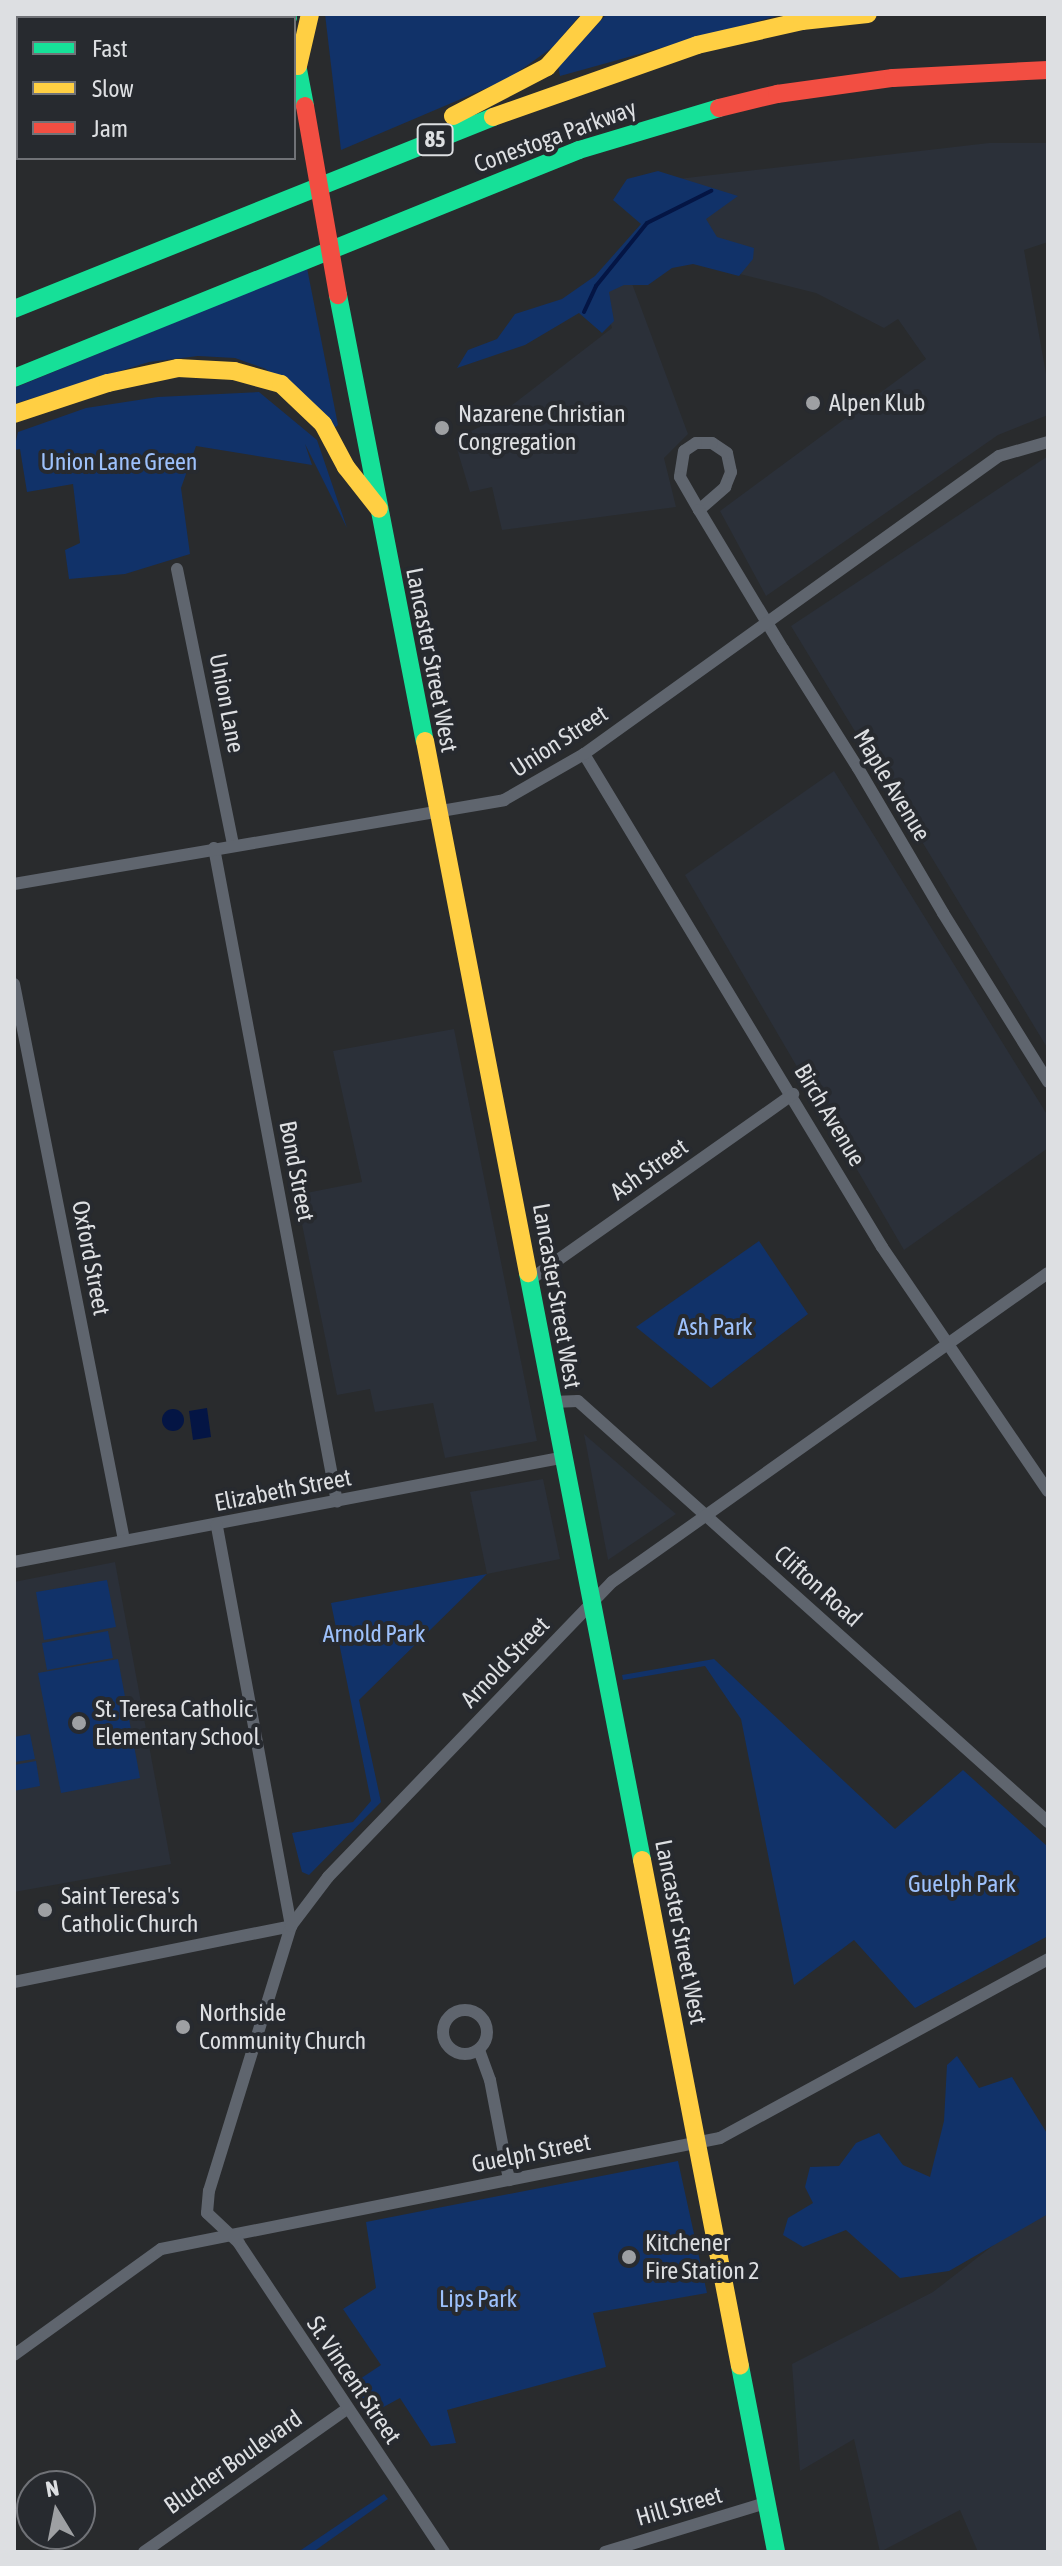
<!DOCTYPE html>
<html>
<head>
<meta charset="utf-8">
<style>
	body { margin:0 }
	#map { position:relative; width:1062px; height:2566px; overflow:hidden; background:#292b2d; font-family:"Asap Condensed",sans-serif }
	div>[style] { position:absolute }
	.built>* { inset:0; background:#2b3039 }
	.green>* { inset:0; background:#113269 }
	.water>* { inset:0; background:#041544 }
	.round { border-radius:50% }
	.stream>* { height:4px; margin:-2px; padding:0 2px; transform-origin:2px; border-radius:2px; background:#041544 }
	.street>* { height:12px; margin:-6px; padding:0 6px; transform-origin:6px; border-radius:6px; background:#5f656e }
	.street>.ring { margin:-6px; padding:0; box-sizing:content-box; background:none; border:12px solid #5f656e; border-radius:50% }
	.fast>* { height:18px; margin:-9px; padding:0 9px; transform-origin:9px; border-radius:9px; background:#16e098 }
	.slow>* { height:18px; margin:-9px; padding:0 9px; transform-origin:9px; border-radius:9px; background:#ffcf43 }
	.jam>* { height:18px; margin:-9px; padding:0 9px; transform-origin:9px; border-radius:9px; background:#f24e42 }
	.jam-bridge>* { height:18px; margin:-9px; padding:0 9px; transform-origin:9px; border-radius:9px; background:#f24e42 }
	.dots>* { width:22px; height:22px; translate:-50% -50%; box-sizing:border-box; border:4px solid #272a2f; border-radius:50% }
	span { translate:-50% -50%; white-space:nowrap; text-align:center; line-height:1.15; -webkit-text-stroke:8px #272a2f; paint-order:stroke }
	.shield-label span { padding:2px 6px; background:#272a2f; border:2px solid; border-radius:6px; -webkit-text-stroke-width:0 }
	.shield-label { font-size:22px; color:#dddfe2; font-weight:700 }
	.street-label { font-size:24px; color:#dddfe2 }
	.poi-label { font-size:24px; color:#dddfe2 }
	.left { translate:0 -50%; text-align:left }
	.park-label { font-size:24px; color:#9dc1fc }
	.frame { position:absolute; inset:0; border:16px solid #dddfe2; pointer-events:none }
	.legend { position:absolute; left:16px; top:16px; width:280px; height:144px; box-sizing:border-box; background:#272a2f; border:2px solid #707277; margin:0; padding:10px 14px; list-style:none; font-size:24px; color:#dddfe2 }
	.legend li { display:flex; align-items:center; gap:16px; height:40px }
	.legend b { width:40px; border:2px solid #707277 }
	.north { position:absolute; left:16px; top:2470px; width:80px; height:80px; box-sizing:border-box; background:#272a2f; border:2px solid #707277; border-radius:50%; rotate:350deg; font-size:22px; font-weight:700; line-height:32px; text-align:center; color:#dddfe2 }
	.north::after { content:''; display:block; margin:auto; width:28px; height:36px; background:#9ea0a3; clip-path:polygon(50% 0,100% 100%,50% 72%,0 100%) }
</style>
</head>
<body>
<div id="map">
	<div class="built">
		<i style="clip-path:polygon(989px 143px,1048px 143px,1048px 242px,1024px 250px,1048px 385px,1048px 415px,998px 435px,766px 596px,720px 511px,926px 359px,898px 319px,884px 328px,816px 293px,672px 257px,652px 182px)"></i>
		<i style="clip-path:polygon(627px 270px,688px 434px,664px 458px,676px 507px,502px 530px,492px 487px,470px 492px,454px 439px,490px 422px,612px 328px,600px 286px)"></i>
		<i style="clip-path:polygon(1048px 456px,1048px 1049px,791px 626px)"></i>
		<i style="clip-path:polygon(834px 771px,1048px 1116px,1048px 1148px,904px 1250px,685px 875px)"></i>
		<i style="clip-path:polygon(454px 1029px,537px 1441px,445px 1458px,433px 1403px,375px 1412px,370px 1389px,337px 1395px,296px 1195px,362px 1182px,333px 1051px)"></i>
		<i style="clip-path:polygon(584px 1434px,676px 1514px,608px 1560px)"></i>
		<i style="clip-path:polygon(543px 1479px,560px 1559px,487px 1574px,470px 1492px)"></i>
		<i style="clip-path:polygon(115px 1562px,171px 1864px,14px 1892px,14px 1582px)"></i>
		<i style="clip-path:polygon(1048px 2203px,1048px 2552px,978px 2552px,960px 2510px,880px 2552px,854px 2439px,800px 2471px,792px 2364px,933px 2292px)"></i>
	</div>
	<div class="green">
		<i style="clip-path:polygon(325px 14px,581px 14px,553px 47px,508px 79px,341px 150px)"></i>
		<i style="clip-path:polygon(607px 14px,784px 14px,560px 76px,558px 66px)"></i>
		<i style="clip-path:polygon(658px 171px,738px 196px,706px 219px,717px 237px,754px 248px,753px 259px,739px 276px,693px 264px,672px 268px,648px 285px,624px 285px,609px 292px,614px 321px,602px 333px,579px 313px,525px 345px,457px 368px,468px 350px,497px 339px,515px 314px,562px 299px,595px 276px,641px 224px,613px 200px,627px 179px)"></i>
		<i style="clip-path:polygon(307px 268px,338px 425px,333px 429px,266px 369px,235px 358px,198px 356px,149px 362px,14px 404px,14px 388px)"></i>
		<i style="clip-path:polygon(259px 392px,317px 440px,347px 528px,305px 444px,312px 465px,196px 446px,181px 488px,190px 554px,125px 574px,69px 579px,65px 550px,80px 543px,73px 484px,27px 492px,20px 449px,14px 450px,18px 432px,86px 408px,158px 397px)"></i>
		<i style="clip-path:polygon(759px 1241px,808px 1314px,711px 1388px,636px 1327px)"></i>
		<i style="clip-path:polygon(487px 1574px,359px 1700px,381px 1802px,309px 1875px,302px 1872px,292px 1833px,353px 1822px,371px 1801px,331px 1603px)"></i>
		<i style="clip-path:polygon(107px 1580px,116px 1627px,44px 1640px,36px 1592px)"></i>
		<i style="clip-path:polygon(108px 1631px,113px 1658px,47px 1670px,42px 1643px)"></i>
		<i style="clip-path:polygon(118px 1659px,140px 1778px,61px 1793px,38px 1673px)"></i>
		<i style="clip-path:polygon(714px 1659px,895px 1829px,963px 1770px,1048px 1847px,1048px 1936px,915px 2008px,854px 1940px,794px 1985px,741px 1719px,705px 1666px,623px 1680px,622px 1675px)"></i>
		<i style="clip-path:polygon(30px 1734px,35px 1759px,14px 1762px,14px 1737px)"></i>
		<i style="clip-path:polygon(36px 1761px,40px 1786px,14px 1791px,14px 1765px)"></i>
		<i style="clip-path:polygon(957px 2056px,979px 2088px,1012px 2077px,1048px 2135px,1048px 2214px,949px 2271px,900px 2278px,846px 2230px,803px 2247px,783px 2235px,788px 2218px,813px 2203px,805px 2187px,810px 2167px,839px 2166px,856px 2143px,879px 2133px,903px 2165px,930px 2177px,944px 2121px,947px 2065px)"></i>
		<i style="clip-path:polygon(678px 2161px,707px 2293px,593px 2313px,606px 2367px,447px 2410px,456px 2443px,431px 2446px,400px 2398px,367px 2416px,348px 2387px,381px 2365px,343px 2309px,376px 2288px,366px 2222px)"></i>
		<i style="clip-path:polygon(384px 2494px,388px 2499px,313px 2552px,298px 2552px)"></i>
	</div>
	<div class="water">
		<i style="clip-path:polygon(207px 1408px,211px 1437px,193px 1440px,189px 1411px)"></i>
		<i class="round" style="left:162px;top:1409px;width:22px;height:22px"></i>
	</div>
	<div class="stream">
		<i style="left:584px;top:312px;width:29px;rotate:-65deg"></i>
		<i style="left:596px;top:286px;width:81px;rotate:-51deg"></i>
		<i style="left:647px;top:223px;width:72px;rotate:-26.6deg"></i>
	</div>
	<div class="street">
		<i style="left:25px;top:18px;width:6px;rotate:-45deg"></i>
		<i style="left:14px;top:29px;width:6px;rotate:-45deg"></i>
		<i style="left:699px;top:510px;width:35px;rotate:-41deg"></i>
		<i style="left:725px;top:487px;width:16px;rotate:-68deg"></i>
		<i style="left:731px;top:472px;width:19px;rotate:-102deg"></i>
		<i style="left:727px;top:453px;width:18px;rotate:-146deg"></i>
		<i style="left:712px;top:443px;width:16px;rotate:180deg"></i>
		<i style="left:696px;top:443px;width:14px;rotate:146deg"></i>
		<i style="left:684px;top:451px;width:26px;rotate:99deg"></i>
		<i style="left:680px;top:477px;width:38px;rotate:60deg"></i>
		<i style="left:699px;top:510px;width:162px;rotate:58.9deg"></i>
		<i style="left:783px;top:649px;width:141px;rotate:57.8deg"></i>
		<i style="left:858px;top:768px;width:168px;rotate:59.6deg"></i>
		<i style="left:943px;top:913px;width:199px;rotate:58.1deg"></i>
		<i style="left:177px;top:569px;width:282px;rotate:78.5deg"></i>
		<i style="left:584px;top:754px;width:576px;rotate:58.85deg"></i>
		<i style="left:882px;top:1247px;width:295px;rotate:55.8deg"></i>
		<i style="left:214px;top:848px;width:665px;rotate:79.35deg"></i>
		<i style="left:14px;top:884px;width:497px;rotate:-9.7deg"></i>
		<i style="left:504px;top:800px;width:92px;rotate:-29.9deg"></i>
		<i style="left:584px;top:754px;width:511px;rotate:-35.68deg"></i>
		<i style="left:999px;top:456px;width:51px;rotate:-15.9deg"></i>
		<i style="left:14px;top:984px;width:567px;rotate:78.81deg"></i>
		<i style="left:531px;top:1279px;width:321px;rotate:-35.2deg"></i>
		<i style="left:552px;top:1402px;width:26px;rotate:-2deg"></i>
		<i style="left:578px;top:1401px;width:631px;rotate:41.85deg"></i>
		<i style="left:14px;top:1562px;width:556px;rotate:-10.78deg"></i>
		<i style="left:14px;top:1982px;width:283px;rotate:-11.4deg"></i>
		<i style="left:291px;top:1926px;width:408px;rotate:-100.5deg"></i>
		<i class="ring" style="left:443px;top:2010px;width:32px;height:32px"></i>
		<i style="left:479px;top:2050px;width:32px;rotate:70deg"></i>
		<i style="left:490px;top:2080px;width:102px;rotate:79.2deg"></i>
		<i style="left:14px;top:2355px;width:181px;rotate:-35.8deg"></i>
		<i style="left:161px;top:2249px;width:570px;rotate:-11.23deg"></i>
		<i style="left:720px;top:2138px;width:374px;rotate:-28.6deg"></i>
		<i style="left:144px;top:2552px;width:248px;rotate:-35.2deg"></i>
		<i style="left:444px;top:2552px;width:371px;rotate:-123.6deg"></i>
		<i style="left:239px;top:2243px;width:44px;rotate:-136.8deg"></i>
		<i style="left:207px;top:2213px;width:22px;rotate:-85deg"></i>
		<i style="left:209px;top:2191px;width:277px;rotate:-72.8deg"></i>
		<i style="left:291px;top:1926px;width:61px;rotate:-52.9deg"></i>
		<i style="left:328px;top:1877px;width:409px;rotate:-46.1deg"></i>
		<i style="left:612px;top:1582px;width:534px;rotate:-35.33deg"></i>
		<i style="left:605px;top:2552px;width:167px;rotate:-17deg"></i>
	</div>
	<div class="fast">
		<i style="left:287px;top:14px;width:4px;rotate:76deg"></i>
		<i style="left:295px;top:54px;width:53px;rotate:79.1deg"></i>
		<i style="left:338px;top:295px;width:454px;rotate:79deg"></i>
		<i style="left:14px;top:309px;width:516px;rotate:-21.84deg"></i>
		<i style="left:14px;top:378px;width:609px;rotate:-21.98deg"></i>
		<i style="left:579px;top:150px;width:146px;rotate:-16.7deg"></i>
		<i style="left:528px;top:1273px;width:598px;rotate:79.01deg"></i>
		<i style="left:740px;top:2366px;width:189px;rotate:79deg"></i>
	</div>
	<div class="slow">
		<i style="left:298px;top:66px;width:53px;rotate:-77deg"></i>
		<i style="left:453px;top:116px;width:106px;rotate:-27.5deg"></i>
		<i style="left:547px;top:67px;width:71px;rotate:-48.4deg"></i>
		<i style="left:493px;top:117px;width:216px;rotate:-19.4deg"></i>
		<i style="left:697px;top:45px;width:108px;rotate:-12.9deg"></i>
		<i style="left:802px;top:21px;width:66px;rotate:-6.1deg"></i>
		<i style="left:14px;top:414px;width:99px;rotate:-18.3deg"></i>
		<i style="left:108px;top:383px;width:72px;rotate:-12.1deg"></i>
		<i style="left:178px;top:368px;width:56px;rotate:3.1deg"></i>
		<i style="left:234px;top:371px;width:49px;rotate:15.5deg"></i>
		<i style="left:281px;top:384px;width:58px;rotate:43.6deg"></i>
		<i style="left:323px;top:424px;width:49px;rotate:61.9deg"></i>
		<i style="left:346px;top:467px;width:53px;rotate:51.8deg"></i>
		<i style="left:425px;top:741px;width:542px;rotate:79.04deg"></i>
		<i style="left:642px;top:1860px;width:515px;rotate:79.04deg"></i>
	</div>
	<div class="jam">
		<i style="left:719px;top:108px;width:60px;rotate:-13.6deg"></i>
		<i style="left:777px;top:94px;width:117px;rotate:-7.9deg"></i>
		<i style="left:893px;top:78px;width:155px;rotate:-3deg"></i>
	</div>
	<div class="jam-bridge">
		<i style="left:305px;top:106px;width:192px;rotate:80.1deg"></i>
	</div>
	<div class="dots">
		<i style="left:813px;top:403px;background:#9ea0a3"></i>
		<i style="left:442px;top:428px;background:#9ea0a3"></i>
		<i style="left:79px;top:1723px;background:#9ea0a3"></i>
		<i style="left:45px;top:1910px;background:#9ea0a3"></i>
		<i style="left:183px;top:2027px;background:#9ea0a3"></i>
		<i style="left:629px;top:2257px;background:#9ea0a3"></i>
	</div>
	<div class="shield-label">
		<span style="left:435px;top:140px">85</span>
	</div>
	<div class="street-label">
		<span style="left:555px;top:136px;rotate:-20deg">Conestoga Parkway</span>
		<span style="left:432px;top:660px;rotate:79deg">Lancaster Street West</span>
		<span style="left:227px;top:703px;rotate:79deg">Union Lane</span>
		<span style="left:559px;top:741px;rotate:-33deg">Union Street</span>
		<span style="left:892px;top:785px;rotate:59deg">Maple Avenue</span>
		<span style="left:830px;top:1115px;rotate:59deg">Birch Avenue</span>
		<span style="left:649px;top:1169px;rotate:-35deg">Ash Street</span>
		<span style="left:297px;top:1171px;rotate:79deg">Bond Street</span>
		<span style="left:91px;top:1258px;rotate:79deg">Oxford Street</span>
		<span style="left:557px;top:1296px;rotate:80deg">Lancaster Street West</span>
		<span style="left:283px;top:1490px;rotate:-11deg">Elizabeth Street</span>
		<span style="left:818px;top:1586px;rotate:42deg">Clifton Road</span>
		<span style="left:505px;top:1662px;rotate:-46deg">Arnold Street</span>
		<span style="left:681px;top:1932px;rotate:79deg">Lancaster Street West</span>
		<span style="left:531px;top:2153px;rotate:-11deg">Guelph Street</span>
		<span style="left:354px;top:2380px;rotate:56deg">St. Vincent Street</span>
		<span style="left:233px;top:2462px;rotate:-35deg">Blucher Boulevard</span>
		<span style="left:679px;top:2506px;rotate:-16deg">Hill Street</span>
	</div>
	<div class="poi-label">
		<span class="left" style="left:829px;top:403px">Alpen Klub</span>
		<span class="left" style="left:458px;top:428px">Nazarene Christian<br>Congregation</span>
		<span class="left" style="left:95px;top:1723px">St. Teresa Catholic<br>Elementary School</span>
		<span class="left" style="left:61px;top:1910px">Saint Teresa's<br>Catholic Church</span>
		<span class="left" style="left:199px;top:2027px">Northside<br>Community Church</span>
		<span class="left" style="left:645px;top:2257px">Kitchener<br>Fire Station 2</span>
	</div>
	<div class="park-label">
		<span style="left:119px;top:462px">Union Lane Green</span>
		<span style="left:715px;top:1327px">Ash Park</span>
		<span style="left:374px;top:1634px">Arnold Park</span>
		<span style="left:962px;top:1884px">Guelph Park</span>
		<span style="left:478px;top:2299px">Lips Park</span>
	</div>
	<div class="frame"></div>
	<ul class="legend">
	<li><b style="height:10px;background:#16e098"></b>Fast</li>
	<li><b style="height:10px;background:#ffcf43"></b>Slow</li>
	<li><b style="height:10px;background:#f24e42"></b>Jam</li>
	</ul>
	<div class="north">N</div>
</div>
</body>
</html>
